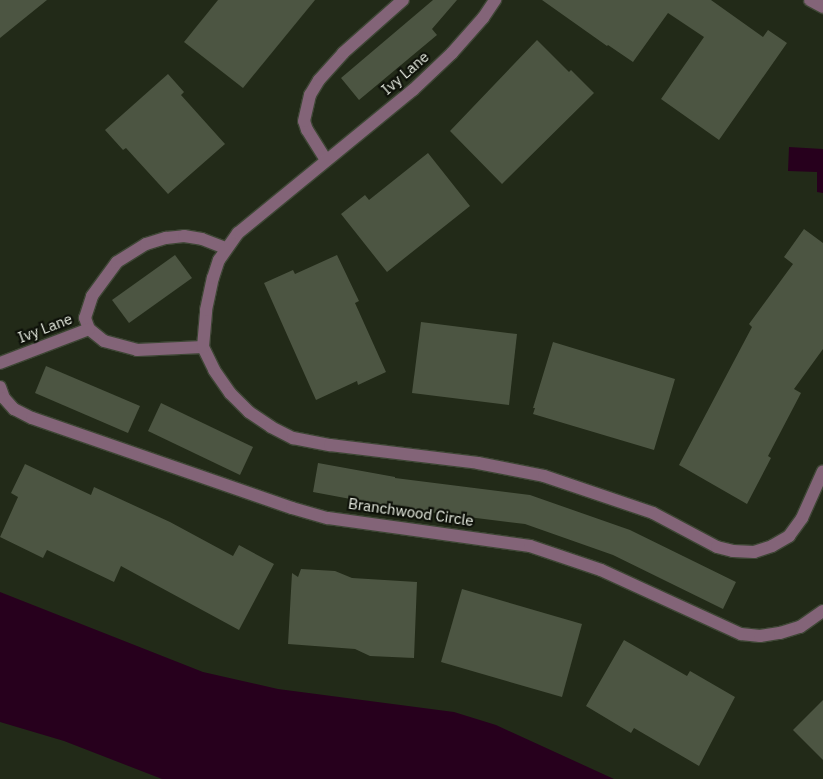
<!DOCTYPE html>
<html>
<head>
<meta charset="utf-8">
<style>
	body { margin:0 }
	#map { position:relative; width:823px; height:779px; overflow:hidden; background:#222a18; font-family:"IBM Plex Sans",sans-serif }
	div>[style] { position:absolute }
	.water>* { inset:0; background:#27001d }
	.building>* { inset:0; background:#4c5542 }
	.roads { filter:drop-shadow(1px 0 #3e4635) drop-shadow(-1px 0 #3e4635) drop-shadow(0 1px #3e4635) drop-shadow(0 -1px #3e4635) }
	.street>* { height:12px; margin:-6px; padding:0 6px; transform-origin:6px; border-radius:6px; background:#836478 }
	span { translate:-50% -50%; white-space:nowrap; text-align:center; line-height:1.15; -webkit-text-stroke:4.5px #0e1109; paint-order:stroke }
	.street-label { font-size:15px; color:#eaefe4 }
</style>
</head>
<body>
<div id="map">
	<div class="water">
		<i style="clip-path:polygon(789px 147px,823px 149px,823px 193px,817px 192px,817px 172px,788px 171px)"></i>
		<i style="clip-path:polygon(0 592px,203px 672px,278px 689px,454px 712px,496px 725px,614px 779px,162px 779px,64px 741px,0 722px)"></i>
	</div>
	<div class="building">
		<i style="clip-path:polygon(0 0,47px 0,0 38px)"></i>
		<i style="clip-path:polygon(218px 0,315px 0,243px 88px,184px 42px)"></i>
		<i style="clip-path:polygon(433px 0,457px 0,432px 29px,437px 35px,359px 100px,341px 78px)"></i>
		<i style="clip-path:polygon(542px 0,711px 0,763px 37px,768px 30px,787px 43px,719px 140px,661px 99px,704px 37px,668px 13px,633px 62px,608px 45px,607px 46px)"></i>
		<i style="clip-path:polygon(537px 40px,569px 72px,571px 70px,594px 93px,502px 184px,450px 131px)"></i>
		<i style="clip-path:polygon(168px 74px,184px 92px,181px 95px,225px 144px,168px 194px,126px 148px,123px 150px,105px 130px)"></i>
		<i style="clip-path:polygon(428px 153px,470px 206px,387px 272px,341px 214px,365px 195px,369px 200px)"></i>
		<i style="clip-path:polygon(804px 229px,823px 243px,823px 349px,794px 389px,801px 393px,768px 456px,771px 458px,747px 504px,679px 465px,752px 327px,749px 324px,793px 264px,784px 257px)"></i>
		<i style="clip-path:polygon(175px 255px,192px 278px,129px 323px,112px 300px)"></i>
		<i style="clip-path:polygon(337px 255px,359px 301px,355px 303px,386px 372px,358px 385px,357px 381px,316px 400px,264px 283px,293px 270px,295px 274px)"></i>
		<i style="clip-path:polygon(421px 322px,517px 334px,509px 405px,412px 393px)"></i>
		<i style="clip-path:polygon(553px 342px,675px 379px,654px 450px,533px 414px,535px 408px,533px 408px)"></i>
		<i style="clip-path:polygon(46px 366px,140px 406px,128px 433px,35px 393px)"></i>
		<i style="clip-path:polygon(161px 403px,253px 447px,240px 475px,148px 431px)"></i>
		<i style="clip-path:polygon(318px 463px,395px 477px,395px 478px,530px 495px,630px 530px,736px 582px,723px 609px,613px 555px,525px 524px,404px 509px,313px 492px)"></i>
		<i style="clip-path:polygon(25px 464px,91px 495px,94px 487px,170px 522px,233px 556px,239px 545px,274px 564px,239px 630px,121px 566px,114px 582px,47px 550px,43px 558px,0 537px,18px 497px,11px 493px)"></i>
		<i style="clip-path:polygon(301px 569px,335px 571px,352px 578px,417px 582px,414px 658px,370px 656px,355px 649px,288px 644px,292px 573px,298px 577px)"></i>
		<i style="clip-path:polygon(462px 589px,582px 624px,562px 697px,441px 662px)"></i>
		<i style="clip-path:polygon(624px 640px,687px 676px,690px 671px,735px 697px,699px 766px,634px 728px,631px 733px,586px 706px)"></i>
		<i style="clip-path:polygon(823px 700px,823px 760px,793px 730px)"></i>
	</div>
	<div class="roads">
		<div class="street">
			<i style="left:810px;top:0;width:15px;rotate:28deg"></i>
			<i style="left:326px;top:160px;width:36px;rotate:-122deg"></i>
			<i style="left:307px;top:130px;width:9px;rotate:-108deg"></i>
			<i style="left:304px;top:121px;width:27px;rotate:-77deg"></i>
			<i style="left:310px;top:95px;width:17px;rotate:-59deg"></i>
			<i style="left:319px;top:80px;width:36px;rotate:-48deg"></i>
			<i style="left:343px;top:53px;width:80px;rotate:-41.5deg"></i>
			<i style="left:89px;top:329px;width:19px;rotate:39deg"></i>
			<i style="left:104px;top:341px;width:34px;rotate:15deg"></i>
			<i style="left:137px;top:350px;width:66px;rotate:-2.6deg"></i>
			<i style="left:203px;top:347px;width:25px;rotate:64deg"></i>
			<i style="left:214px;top:370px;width:28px;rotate:55deg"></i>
			<i style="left:230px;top:393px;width:27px;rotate:45deg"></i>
			<i style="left:249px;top:412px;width:27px;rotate:34deg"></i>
			<i style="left:271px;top:427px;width:25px;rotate:27deg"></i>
			<i style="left:293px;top:438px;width:38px;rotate:11deg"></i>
			<i style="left:330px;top:445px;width:149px;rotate:6.9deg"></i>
			<i style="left:478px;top:463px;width:67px;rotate:11.1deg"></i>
			<i style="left:544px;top:476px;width:115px;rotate:18.7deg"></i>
			<i style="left:653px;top:513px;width:72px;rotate:28deg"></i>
			<i style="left:717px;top:547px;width:16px;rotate:14deg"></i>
			<i style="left:733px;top:551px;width:21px;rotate:3deg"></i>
			<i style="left:754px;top:552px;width:19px;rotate:-18deg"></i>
			<i style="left:772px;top:546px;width:20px;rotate:-30deg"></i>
			<i style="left:789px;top:536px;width:22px;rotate:-54deg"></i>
			<i style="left:802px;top:518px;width:51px;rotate:-65.9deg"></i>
			<i style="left:89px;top:329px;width:12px;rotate:-110deg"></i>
			<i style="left:85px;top:318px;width:23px;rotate:-72deg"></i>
			<i style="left:92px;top:296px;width:42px;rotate:-53.7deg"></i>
			<i style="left:117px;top:262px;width:34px;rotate:-32deg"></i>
			<i style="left:146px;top:244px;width:21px;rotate:-17deg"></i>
			<i style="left:166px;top:238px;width:18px;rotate:-6deg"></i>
			<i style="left:184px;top:236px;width:18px;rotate:9deg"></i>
			<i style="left:202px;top:239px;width:26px;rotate:21deg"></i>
			<i style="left:203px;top:347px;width:37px;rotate:-85deg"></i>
			<i style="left:206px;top:310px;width:33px;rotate:-78deg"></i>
			<i style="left:213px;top:278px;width:19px;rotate:-72deg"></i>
			<i style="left:219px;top:260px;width:33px;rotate:-55deg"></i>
			<i style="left:238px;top:233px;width:226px;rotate:-39.3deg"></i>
			<i style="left:413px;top:90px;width:54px;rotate:-43.5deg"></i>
			<i style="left:452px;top:53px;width:47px;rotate:-48.5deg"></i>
			<i style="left:483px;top:18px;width:22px;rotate:-56deg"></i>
			<i style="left:0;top:363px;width:95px;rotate:-20.9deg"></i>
			<i style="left:0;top:387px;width:12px;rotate:70deg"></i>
			<i style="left:4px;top:398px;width:15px;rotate:48deg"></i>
			<i style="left:14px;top:409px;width:20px;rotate:27deg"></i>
			<i style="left:32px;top:418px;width:275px;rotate:19.1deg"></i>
			<i style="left:292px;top:508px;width:37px;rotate:16deg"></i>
			<i style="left:328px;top:518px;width:204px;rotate:7.9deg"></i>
			<i style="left:530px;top:546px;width:75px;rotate:18.7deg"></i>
			<i style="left:601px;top:570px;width:154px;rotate:24.6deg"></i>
			<i style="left:741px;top:634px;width:19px;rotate:6deg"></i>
			<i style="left:760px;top:636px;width:20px;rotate:-9deg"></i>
			<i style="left:780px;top:633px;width:21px;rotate:-17deg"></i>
			<i style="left:800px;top:627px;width:28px;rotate:-35deg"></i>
		</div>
	</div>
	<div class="street-label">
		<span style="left:405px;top:73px;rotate:-41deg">Ivy Lane</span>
		<span style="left:45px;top:328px;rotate:-21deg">Ivy Lane</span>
		<span style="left:411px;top:512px;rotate:8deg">Branchwood Circle</span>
	</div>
</div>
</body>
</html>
